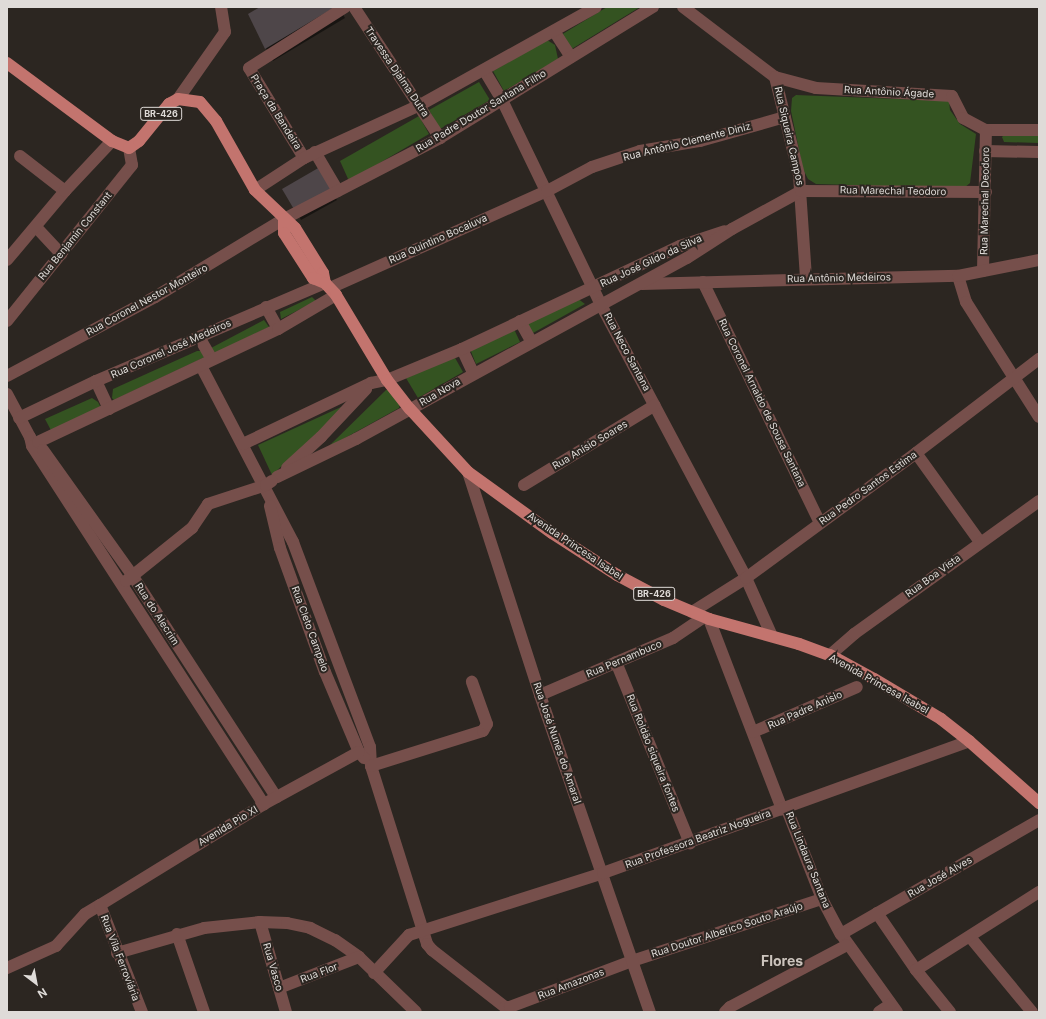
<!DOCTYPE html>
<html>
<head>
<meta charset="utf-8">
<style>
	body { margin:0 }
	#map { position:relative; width:1046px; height:1019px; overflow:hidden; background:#2c2621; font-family:Inter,sans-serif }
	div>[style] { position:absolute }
	.green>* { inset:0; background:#345321 }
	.shadow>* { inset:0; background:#0007 }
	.building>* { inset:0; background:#4e4649 }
	.minor>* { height:12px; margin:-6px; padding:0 6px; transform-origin:6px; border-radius:6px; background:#764f4b }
	.major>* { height:12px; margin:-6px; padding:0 6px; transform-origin:6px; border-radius:6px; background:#c3746e }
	span { translate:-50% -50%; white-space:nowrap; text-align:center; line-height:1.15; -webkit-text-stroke:4px #2c2621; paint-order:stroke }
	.shield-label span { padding:1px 3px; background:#2c2621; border:1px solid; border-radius:3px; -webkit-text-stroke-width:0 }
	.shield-label { font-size:9px; color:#dfdbd8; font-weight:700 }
	.street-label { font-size:10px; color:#dfdbd8 }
	.district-label { font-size:14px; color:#ccc4bd; font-weight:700 }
	.frame { position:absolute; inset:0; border:8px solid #dfdbd8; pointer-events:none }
	.north { position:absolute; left:16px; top:963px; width:40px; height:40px; -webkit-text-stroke:3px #2c2621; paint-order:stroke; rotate:148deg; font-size:11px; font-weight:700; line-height:16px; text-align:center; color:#dfdbd8 }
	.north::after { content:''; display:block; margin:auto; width:14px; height:18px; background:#dfdbd8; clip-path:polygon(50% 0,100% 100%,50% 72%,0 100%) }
</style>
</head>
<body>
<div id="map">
	<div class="green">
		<i style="clip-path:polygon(607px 7px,640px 7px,570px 50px,561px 35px)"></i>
		<i style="clip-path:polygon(547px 40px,555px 45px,558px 59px,504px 91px,493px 71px)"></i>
		<i style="clip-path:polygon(479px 82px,490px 100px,440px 129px,429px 110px)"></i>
		<i style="clip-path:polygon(796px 95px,949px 101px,950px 110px,960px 124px,976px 134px,970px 183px,964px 188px,955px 188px,816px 184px,808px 179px,803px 169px,791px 111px,792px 98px)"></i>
		<i style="clip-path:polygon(419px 116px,429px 134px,349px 181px,340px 161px)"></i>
		<i style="clip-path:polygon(1004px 135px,1039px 136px,1039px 143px,1004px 142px,1002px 137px)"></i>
		<i style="clip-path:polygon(312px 297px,316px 301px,281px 319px,280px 312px)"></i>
		<i style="clip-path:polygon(577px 298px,585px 304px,533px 333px,526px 322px)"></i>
		<i style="clip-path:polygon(264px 320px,269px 327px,215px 353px,211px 348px)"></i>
		<i style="clip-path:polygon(514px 329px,520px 342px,476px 364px,470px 349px)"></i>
		<i style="clip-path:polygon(197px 351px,201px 351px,205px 357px,114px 400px,112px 398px,113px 389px)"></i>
		<i style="clip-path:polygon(454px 356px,463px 372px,418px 398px,406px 378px)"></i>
		<i style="clip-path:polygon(386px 390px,390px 390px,400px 404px,399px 408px,327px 448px)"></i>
		<i style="clip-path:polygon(92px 398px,98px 402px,101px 408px,55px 438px,45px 419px)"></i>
		<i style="clip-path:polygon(341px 407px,346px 407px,272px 475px,258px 445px)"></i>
	</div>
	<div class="shadow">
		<i style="clip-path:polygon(262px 7px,339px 7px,345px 18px,273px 61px,266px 48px)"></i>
		<i style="clip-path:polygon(325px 178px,337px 200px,301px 220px,284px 189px)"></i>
	</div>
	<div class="building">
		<i style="clip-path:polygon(260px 7px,335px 7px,265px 49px,248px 14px)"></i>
		<i style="clip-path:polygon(320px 167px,332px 190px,295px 211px,282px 189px)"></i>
	</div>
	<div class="minor">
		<i style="left:354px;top:7px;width:157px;rotate:56.7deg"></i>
		<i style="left:683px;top:7px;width:116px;rotate:37.3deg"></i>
		<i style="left:775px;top:77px;width:101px;rotate:76.2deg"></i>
		<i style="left:799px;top:175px;width:104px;rotate:86.1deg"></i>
		<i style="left:554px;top:31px;width:31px;rotate:57deg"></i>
		<i style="left:484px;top:70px;width:35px;rotate:59deg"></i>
		<i style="left:502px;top:100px;width:225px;rotate:64.2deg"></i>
		<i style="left:600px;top:303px;width:311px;rotate:62deg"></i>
		<i style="left:746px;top:578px;width:61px;rotate:65.9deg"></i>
		<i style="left:775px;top:77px;width:42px;rotate:15deg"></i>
		<i style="left:816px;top:88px;width:136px;rotate:3.4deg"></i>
		<i style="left:952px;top:96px;width:25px;rotate:63deg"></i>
		<i style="left:963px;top:118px;width:26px;rotate:28deg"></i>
		<i style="left:986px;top:130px;width:53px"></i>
		<i style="left:178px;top:99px;width:82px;rotate:-55deg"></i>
		<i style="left:225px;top:32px;width:25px;rotate:-99deg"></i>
		<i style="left:985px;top:151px;width:54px;rotate:1.1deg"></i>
		<i style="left:315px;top:152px;width:45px;rotate:59.5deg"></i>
		<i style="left:20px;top:156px;width:57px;rotate:37.9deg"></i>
		<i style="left:304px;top:158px;width:105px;rotate:-121.4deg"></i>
		<i style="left:249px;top:68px;width:114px;rotate:-32.4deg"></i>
		<i style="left:255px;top:190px;width:59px;rotate:-33.1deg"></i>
		<i style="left:304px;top:158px;width:128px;rotate:-24.6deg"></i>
		<i style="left:420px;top:105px;width:201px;rotate:-29.1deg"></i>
		<i style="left:36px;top:227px;width:37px;rotate:47deg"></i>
		<i style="left:7px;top:260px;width:90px;rotate:-50deg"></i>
		<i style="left:65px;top:191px;width:69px;rotate:-46.8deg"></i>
		<i style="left:983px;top:271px;width:141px;rotate:-88.8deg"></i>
		<i style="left:958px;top:276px;width:27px;rotate:73deg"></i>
		<i style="left:966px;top:302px;width:136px;rotate:57.6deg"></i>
		<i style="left:703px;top:282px;width:268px;rotate:64.1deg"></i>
		<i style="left:642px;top:284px;width:316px;rotate:-1.5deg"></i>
		<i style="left:958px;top:276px;width:83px;rotate:-11.2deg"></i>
		<i style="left:330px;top:288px;width:238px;rotate:-24.1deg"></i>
		<i style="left:547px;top:191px;width:51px;rotate:-28.1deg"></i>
		<i style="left:592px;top:167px;width:51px;rotate:-18.4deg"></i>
		<i style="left:640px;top:151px;width:61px;rotate:-9.5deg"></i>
		<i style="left:700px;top:141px;width:88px;rotate:-15.8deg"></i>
		<i style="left:266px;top:307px;width:25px;rotate:61deg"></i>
		<i style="left:7px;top:321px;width:200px;rotate:-51.3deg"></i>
		<i style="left:132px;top:165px;width:17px;rotate:-100deg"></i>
		<i style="left:520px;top:321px;width:23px;rotate:61deg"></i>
		<i style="left:199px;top:337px;width:24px;rotate:60deg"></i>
		<i style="left:462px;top:349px;width:26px;rotate:65deg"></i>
		<i style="left:201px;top:366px;width:199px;rotate:62.4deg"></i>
		<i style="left:293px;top:542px;width:219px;rotate:69.4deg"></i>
		<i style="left:370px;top:747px;width:19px;rotate:87deg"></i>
		<i style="left:371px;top:766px;width:187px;rotate:72.5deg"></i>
		<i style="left:427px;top:944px;width:8px;rotate:50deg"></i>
		<i style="left:432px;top:950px;width:93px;rotate:38deg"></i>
		<i style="left:505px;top:1007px;width:5px"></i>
		<i style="left:510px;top:1007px;width:130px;rotate:-20.7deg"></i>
		<i style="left:632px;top:961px;width:200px;rotate:-18.1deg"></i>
		<i style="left:7px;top:376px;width:168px;rotate:-28.1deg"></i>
		<i style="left:155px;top:297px;width:151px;rotate:-31.2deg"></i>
		<i style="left:284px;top:219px;width:176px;rotate:-27.4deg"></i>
		<i style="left:440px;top:138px;width:250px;rotate:-31.6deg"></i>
		<i style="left:96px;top:381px;width:31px;rotate:65deg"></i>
		<i style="left:7px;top:394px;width:49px;rotate:61.9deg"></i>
		<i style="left:30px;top:437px;width:9px;rotate:77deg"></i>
		<i style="left:32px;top:446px;width:427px;rotate:57.1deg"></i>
		<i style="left:19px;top:418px;width:85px;rotate:-25.7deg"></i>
		<i style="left:96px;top:381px;width:249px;rotate:-23.2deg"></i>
		<i style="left:38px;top:442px;width:265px;rotate:-25.2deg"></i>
		<i style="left:278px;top:329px;width:67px;rotate:-30.4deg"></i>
		<i style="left:243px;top:444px;width:142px;rotate:-25.5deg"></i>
		<i style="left:371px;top:383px;width:16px;rotate:-11deg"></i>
		<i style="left:387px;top:380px;width:81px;rotate:-22.5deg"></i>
		<i style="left:462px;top:349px;width:241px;rotate:-25.3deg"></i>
		<i style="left:680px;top:246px;width:47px;rotate:-18.4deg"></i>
		<i style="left:43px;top:450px;width:153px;rotate:54.5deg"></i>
		<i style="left:132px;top:575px;width:265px;rotate:57deg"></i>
		<i style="left:916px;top:453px;width:110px;rotate:54.3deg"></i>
		<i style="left:287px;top:468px;width:46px;rotate:-42.4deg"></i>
		<i style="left:321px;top:437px;width:66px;rotate:-46.8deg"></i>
		<i style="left:468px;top:472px;width:234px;rotate:72.1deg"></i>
		<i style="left:540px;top:695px;width:336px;rotate:70.9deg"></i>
		<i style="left:277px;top:477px;width:88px;rotate:-25.7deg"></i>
		<i style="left:356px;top:439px;width:377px;rotate:-28.7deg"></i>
		<i style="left:687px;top:258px;width:54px;rotate:-32.8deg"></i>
		<i style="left:732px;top:229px;width:79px;rotate:-28.8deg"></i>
		<i style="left:801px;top:191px;width:185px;rotate:0.3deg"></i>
		<i style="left:524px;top:485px;width:153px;rotate:-31.4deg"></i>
		<i style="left:270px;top:506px;width:43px;rotate:76.6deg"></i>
		<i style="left:280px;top:548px;width:132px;rotate:70.1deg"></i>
		<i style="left:325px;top:672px;width:87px;rotate:67deg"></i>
		<i style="left:359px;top:752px;width:8px;rotate:50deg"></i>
		<i style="left:126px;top:581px;width:85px;rotate:-38.8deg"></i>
		<i style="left:192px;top:528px;width:29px;rotate:-56deg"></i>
		<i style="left:208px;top:504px;width:61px;rotate:-18.1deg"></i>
		<i style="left:266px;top:485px;width:7px;rotate:-34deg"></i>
		<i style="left:692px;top:612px;width:64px;rotate:-32.2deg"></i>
		<i style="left:746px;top:578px;width:211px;rotate:-36.3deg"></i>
		<i style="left:916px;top:453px;width:155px;rotate:-37.4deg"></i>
		<i style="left:709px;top:619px;width:204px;rotate:69deg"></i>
		<i style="left:830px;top:655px;width:32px;rotate:-41deg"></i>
		<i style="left:854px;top:634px;width:228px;rotate:-35.7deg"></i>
		<i style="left:616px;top:662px;width:196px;rotate:67.8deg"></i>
		<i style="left:540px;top:695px;width:145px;rotate:-23.2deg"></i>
		<i style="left:673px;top:638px;width:37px;rotate:-34deg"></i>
		<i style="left:753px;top:732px;width:113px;rotate:-23.4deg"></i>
		<i style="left:371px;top:766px;width:117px;rotate:-17.4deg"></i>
		<i style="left:483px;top:731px;width:8px;rotate:-60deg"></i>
		<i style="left:487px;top:724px;width:45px;rotate:-109.7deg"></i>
		<i style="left:786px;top:807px;width:99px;rotate:68.6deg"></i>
		<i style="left:822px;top:899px;width:40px;rotate:62deg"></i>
		<i style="left:841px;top:934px;width:96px;rotate:54.3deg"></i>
		<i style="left:100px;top:905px;width:115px;rotate:68.6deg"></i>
		<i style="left:877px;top:913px;width:69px;rotate:55.6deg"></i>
		<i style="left:916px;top:970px;width:54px;rotate:51deg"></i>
		<i style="left:260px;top:922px;width:94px;rotate:73.9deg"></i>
		<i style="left:177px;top:934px;width:83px;rotate:70.9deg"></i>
		<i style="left:841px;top:934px;width:228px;rotate:-29.9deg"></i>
		<i style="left:970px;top:937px;width:97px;rotate:50.4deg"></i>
		<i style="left:117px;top:953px;width:91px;rotate:-16deg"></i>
		<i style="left:204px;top:928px;width:56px;rotate:-6.1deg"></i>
		<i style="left:260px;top:922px;width:27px;rotate:2deg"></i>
		<i style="left:287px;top:923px;width:24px;rotate:12deg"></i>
		<i style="left:310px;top:928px;width:28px;rotate:26deg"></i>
		<i style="left:335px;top:940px;width:29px;rotate:35deg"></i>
		<i style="left:359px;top:957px;width:79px;rotate:44deg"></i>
		<i style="left:7px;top:968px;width:54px;rotate:-24.2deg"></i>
		<i style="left:56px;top:946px;width:43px;rotate:-47.8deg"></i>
		<i style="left:85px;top:914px;width:17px;rotate:-31deg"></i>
		<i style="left:100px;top:905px;width:193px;rotate:-31.6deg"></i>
		<i style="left:264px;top:804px;width:108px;rotate:-28.7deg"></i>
		<i style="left:916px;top:970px;width:146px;rotate:-32.4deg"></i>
		<i style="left:374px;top:973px;width:52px;rotate:-47.4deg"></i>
		<i style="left:409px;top:935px;width:204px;rotate:-17.7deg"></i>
		<i style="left:603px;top:873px;width:389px;rotate:-19.8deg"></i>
		<i style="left:279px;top:988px;width:86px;rotate:-21.2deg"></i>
		<i style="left:725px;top:1012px;width:7px;rotate:-45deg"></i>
		<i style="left:730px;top:1007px;width:132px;rotate:-27.9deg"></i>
		<i style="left:879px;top:1012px;width:14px;rotate:-34deg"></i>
	</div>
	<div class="major">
		<i style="left:7px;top:63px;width:131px;rotate:36.6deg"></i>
		<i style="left:112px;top:141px;width:18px;rotate:22deg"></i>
		<i style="left:129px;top:148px;width:12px;rotate:-35deg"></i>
		<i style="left:139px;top:141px;width:48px;rotate:-51deg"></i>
		<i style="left:169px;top:104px;width:10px;rotate:-29deg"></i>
		<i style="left:178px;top:99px;width:22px;rotate:8deg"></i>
		<i style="left:200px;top:102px;width:25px;rotate:50deg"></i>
		<i style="left:216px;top:121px;width:79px;rotate:60.5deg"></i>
		<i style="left:255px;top:190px;width:55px;rotate:43.5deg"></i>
		<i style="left:295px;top:228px;width:53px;rotate:58.1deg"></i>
		<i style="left:323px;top:273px;width:10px;rotate:79deg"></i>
		<i style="left:284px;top:219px;width:14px;rotate:90deg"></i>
		<i style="left:284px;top:233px;width:54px;rotate:57.2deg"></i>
		<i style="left:313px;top:278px;width:13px;rotate:23deg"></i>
		<i style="left:325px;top:283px;width:16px;rotate:47deg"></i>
		<i style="left:336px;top:295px;width:99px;rotate:59deg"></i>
		<i style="left:387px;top:380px;width:37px;rotate:52deg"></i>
		<i style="left:410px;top:409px;width:86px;rotate:47.4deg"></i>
		<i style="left:468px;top:472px;width:104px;rotate:36deg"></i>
		<i style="left:552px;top:533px;width:77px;rotate:32.9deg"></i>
		<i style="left:617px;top:575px;width:53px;rotate:28deg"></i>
		<i style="left:664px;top:600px;width:49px;rotate:22.9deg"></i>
		<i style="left:709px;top:619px;width:93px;rotate:15.5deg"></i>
		<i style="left:799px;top:644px;width:33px;rotate:20deg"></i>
		<i style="left:830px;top:655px;width:50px;rotate:28.6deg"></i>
		<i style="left:874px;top:679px;width:78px;rotate:30.8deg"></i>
		<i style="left:941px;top:719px;width:36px;rotate:38deg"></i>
		<i style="left:969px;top:741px;width:94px;rotate:41.5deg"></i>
	</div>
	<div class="shield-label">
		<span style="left:161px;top:114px">BR-426</span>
		<span style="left:654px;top:594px">BR-426</span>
	</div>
	<div class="street-label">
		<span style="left:397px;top:72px;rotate:56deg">Travessa Djalma Dutra</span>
		<span style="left:889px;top:92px;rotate:3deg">Rua Antônio Ágade</span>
		<span style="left:481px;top:111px;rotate:-31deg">Rua Padre Doutor Santana Filho</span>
		<span style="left:276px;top:112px;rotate:58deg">Praça da Bandeira</span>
		<span style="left:789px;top:136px;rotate:77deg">Rua Siqueira Campos</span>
		<span style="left:687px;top:142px;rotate:-14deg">Rua Antônio Clemente Diniz</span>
		<span style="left:893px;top:191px;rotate:1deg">Rua Marechal Teodoro</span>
		<span style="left:985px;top:201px;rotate:-89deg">Rua Marechal Deodoro</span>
		<span style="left:75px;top:236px;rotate:-51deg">Rua Benjamin Constant</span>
		<span style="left:438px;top:239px;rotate:-24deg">Rua Quintino Bocaiuva</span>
		<span style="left:651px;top:261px;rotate:-25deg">Rua José Gildo da Silva</span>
		<span style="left:839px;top:278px;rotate:-1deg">Rua Antônio Medeiros</span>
		<span style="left:147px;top:300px;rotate:-29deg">Rua Coronel Nestor Monteiro</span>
		<span style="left:171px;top:349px;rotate:-24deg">Rua Coronel José Medeiros</span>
		<span style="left:627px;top:352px;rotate:62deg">Rua Neco Santana</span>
		<span style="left:440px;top:392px;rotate:-30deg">Rua Nova</span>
		<span style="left:762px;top:403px;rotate:64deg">Rua Coronel Arnaldo de Sousa Santana</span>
		<span style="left:590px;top:445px;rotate:-31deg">Rua Anísio Soares</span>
		<span style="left:868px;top:488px;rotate:-36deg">Rua Pedro Santos Estima</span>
		<span style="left:575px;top:546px;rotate:34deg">Avenida Princesa Isabel</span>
		<span style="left:933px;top:576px;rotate:-36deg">Rua Boa Vista</span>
		<span style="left:157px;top:614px;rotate:57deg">Rua do Alecrim</span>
		<span style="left:310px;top:629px;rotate:70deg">Rua Cleto Campelo</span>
		<span style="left:624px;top:659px;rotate:-23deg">Rua Pernambuco</span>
		<span style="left:879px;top:684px;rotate:29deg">Avenida Princesa Isabel</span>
		<span style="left:805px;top:710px;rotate:-24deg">Rua Padre Anisio</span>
		<span style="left:557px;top:743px;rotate:71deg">Rua José Nunes do Amaral</span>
		<span style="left:653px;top:753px;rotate:68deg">Rua Roldão siqueira fontes</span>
		<span style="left:228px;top:826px;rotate:-31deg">Avenida Pio XI</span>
		<span style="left:698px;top:839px;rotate:-20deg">Rua Professora Beatriz Nogueira</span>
		<span style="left:808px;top:860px;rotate:68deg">Rua Lindaura Santana</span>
		<span style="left:940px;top:877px;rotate:-30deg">Rua José Alves</span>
		<span style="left:727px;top:930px;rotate:-18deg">Rua Doutor Alberico Souto Araújo</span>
		<span style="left:120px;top:958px;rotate:69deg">Rua Vila Ferroviária</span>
		<span style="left:273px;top:967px;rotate:74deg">Rua Vasco</span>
		<span style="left:319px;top:973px;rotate:-21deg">Rua Flor</span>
		<span style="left:571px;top:984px;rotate:-21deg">Rua Amazonas</span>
	</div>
	<div class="district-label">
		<span style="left:782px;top:961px">Flores</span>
	</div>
	<div class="frame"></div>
	<div class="north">N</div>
</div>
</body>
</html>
